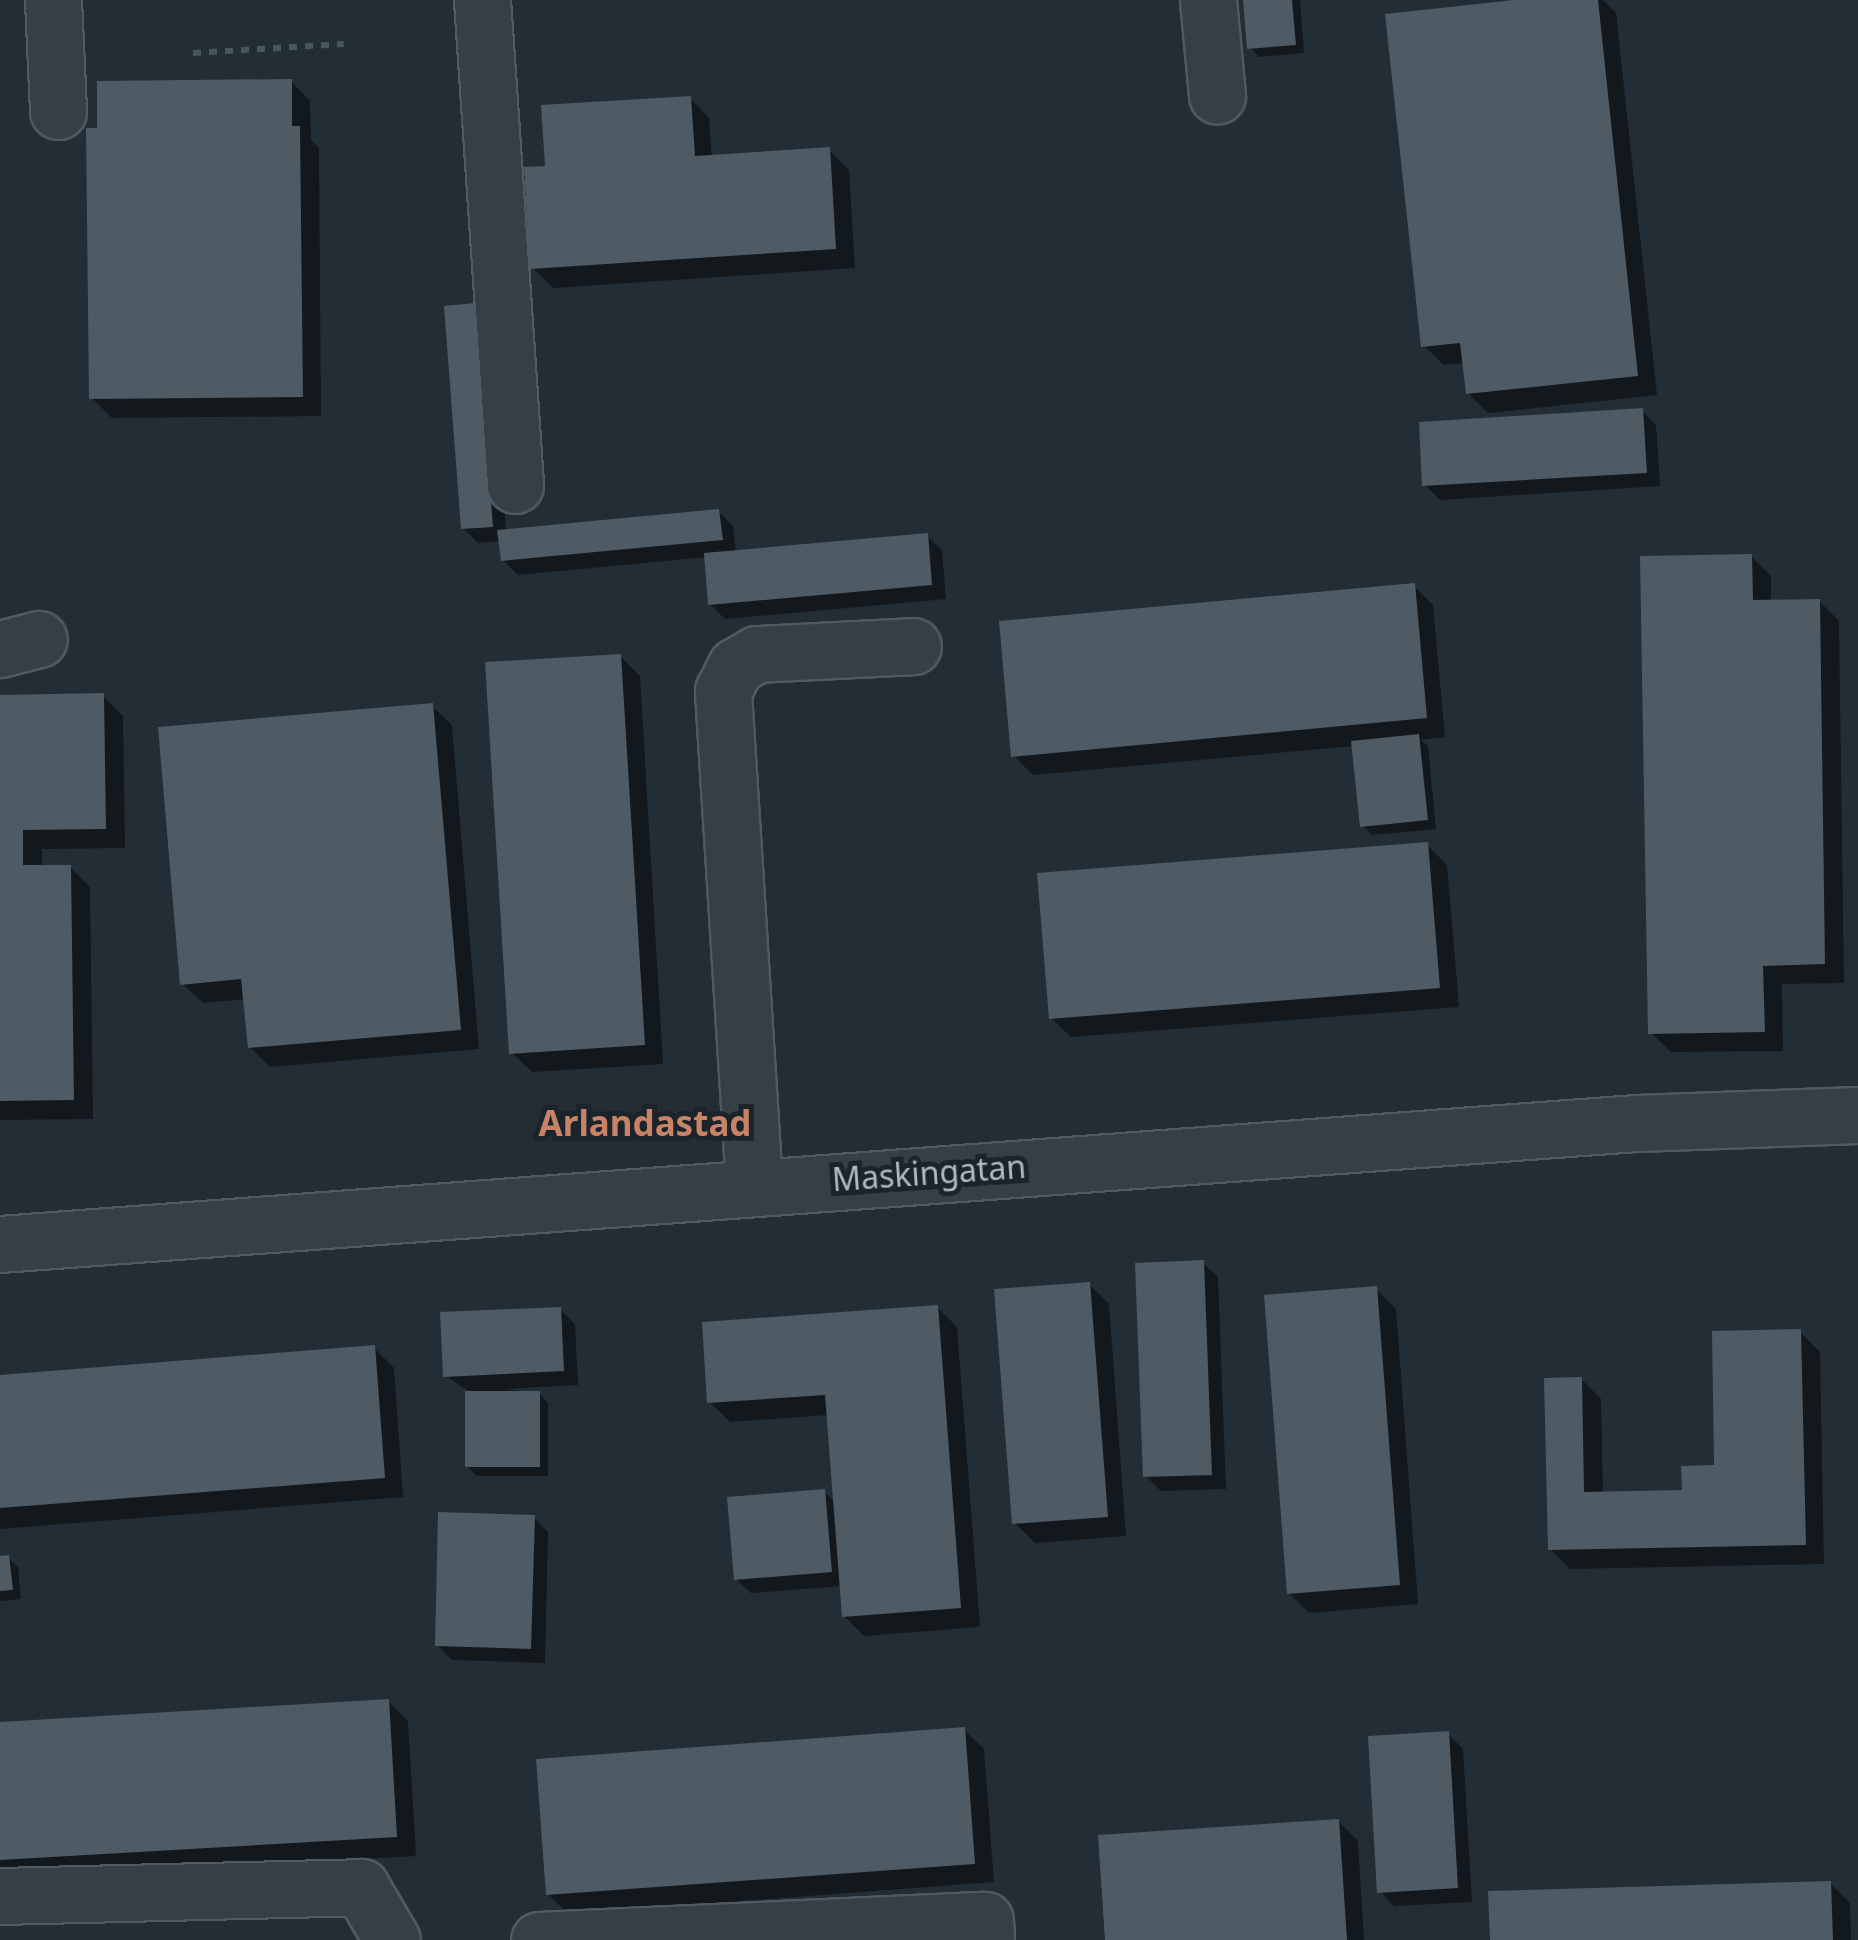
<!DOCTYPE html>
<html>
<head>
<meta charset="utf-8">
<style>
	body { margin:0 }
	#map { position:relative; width:1858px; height:1940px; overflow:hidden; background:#232d36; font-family:"Noto Sans",sans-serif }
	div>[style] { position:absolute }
	.shadow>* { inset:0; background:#0007 }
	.building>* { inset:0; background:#4e5a64 }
	.path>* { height:6px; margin-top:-3px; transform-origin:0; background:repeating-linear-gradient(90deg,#465857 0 8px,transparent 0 16px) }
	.roads { filter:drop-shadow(2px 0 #515a61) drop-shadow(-2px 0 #515a61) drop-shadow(0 2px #515a61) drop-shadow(0 -2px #515a61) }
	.minor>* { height:55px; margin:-27.5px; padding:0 27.5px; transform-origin:27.5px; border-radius:27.5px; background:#363f46 }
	span { translate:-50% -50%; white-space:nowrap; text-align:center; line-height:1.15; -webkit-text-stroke:10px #1b242b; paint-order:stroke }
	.street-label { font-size:32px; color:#b1bac3 }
	.neighbourhood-label { font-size:35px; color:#c88367; font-weight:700 }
</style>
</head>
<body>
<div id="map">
	<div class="shadow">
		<i style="clip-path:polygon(1246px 0,1300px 0,1304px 53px,1259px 57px,1250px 47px)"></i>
		<i style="clip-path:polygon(1537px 0,1603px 0,1616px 13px,1657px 395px,1488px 413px,1468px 393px,1465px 363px,1444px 365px,1424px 346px)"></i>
		<i style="clip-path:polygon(291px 81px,310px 101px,311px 140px,319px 148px,321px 416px,112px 418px,92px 398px)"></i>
		<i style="clip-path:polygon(690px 98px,709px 118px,712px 158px,829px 150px,849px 170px,855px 268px,553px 288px,533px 268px,548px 168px)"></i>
		<i style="clip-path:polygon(490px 321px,506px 531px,718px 511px,733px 526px,736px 552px,927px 536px,942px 550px,946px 599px,725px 619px,710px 604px,707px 557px,518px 575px,503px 560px,501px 541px,478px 543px,463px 528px)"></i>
		<i style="clip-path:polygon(1642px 411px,1656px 425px,1660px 486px,1440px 500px,1425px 485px)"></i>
		<i style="clip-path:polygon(1751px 556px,1771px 576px,1771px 602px,1819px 601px,1839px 621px,1844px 983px,1782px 984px,1783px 1051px,1671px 1052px,1651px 1033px)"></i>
		<i style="clip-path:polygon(1414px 586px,1433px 605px,1445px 737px,1421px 740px,1428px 746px,1436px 829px,1372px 835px,1363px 826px,1354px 746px,1033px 775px,1013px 755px)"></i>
		<i style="clip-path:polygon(620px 656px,640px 676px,663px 1064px,532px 1072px,512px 1053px)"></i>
		<i style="clip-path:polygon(103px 696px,123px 716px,125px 848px,42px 849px,42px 868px,70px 867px,90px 887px,93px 1119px,0 1120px,0 697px)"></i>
		<i style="clip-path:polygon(432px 706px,452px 725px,479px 1049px,270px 1067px,250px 1047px,246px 999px,203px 1003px,183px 984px)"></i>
		<i style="clip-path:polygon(1427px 845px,1447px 865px,1459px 1007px,1071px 1037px,1051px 1018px)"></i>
		<i style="clip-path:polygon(1203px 1263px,1218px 1277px,1226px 1489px,1161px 1491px,1146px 1476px)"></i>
		<i style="clip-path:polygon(1089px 1284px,1109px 1304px,1126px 1536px,1035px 1543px,1015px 1523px)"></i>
		<i style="clip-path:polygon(1376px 1289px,1396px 1309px,1418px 1604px,1309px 1613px,1289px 1593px)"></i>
		<i style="clip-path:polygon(937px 1307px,957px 1327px,980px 1627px,864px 1636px,844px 1616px,842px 1586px,751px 1593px,736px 1579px,824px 1492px,836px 1503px,829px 1415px,730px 1422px,710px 1402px)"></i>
		<i style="clip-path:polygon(560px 1309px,575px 1324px,578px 1385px,503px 1389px,539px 1393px,548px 1403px,548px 1476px,477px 1476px,467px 1466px,468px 1391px,446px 1376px)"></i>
		<i style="clip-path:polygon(1800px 1332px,1820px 1352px,1824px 1564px,1570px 1569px,1550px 1549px,1581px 1379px,1601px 1399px,1603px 1494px,1684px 1493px,1717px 1467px)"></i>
		<i style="clip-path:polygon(374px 1348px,394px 1368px,403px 1497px,0 1529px,0 1378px)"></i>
		<i style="clip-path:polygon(533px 1517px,548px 1532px,545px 1663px,452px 1660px,437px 1645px)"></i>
		<i style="clip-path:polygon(8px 1558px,18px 1567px,21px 1599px,0 1601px,0 1559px)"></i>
		<i style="clip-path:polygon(388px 1701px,408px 1721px,416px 1856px,0 1880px,0 1725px)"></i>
		<i style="clip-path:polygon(964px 1730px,984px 1749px,994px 1882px,568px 1914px,548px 1894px)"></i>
		<i style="clip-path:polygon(1448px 1734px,1463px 1749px,1472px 1902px,1394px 1906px,1380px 1891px)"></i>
		<i style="clip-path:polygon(1338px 1821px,1358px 1841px,1364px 1940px,1108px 1940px)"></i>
		<i style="clip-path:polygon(1830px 1883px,1850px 1903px,1851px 1940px,1493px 1940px)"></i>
	</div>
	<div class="building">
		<i style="clip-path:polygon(1243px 0,1292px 0,1296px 45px,1247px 49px)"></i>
		<i style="clip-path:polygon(1514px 0,1598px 0,1638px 376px,1466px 394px,1460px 343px,1421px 347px,1385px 14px)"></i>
		<i style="clip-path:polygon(292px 79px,292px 126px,300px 126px,303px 397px,89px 399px,86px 128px,97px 128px,97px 81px)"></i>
		<i style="clip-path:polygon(691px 96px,695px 156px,830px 147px,836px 249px,530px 269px,524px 167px,545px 166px,541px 105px)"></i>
		<i style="clip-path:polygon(476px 303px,493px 527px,461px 529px,444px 306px)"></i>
		<i style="clip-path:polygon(1643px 408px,1647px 473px,1422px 486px,1419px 422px)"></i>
		<i style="clip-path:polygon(719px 509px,723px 540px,501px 561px,497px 530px)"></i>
		<i style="clip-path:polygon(928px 533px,932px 585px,708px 605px,704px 553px)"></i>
		<i style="clip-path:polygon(1752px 554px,1753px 600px,1820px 599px,1825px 964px,1763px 966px,1765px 1032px,1648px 1034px,1640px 556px)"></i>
		<i style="clip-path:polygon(1415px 583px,1427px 718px,1011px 757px,999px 621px)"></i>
		<i style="clip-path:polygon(621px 654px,645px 1045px,509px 1054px,485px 662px)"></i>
		<i style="clip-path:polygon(104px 693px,106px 829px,23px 830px,23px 865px,71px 865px,74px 1100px,0 1101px,0 695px)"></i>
		<i style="clip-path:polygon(433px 703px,461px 1030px,248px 1048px,241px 979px,180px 985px,158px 727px)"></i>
		<i style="clip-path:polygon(1419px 734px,1428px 820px,1360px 827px,1351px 741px)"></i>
		<i style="clip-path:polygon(1428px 842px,1440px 988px,1049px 1019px,1037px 873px)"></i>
		<i style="clip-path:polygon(1204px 1260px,1212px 1475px,1143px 1477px,1135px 1263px)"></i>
		<i style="clip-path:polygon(1090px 1282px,1108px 1517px,1012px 1524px,994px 1289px)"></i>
		<i style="clip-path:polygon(1377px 1286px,1400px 1585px,1287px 1594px,1264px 1295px)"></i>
		<i style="clip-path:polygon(938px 1305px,961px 1608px,842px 1617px,825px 1395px,707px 1403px,702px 1322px)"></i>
		<i style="clip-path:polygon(561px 1307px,564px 1371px,443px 1377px,440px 1312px)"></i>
		<i style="clip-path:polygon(1801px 1329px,1806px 1545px,1548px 1550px,1544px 1378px,1582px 1377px,1584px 1492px,1682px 1490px,1681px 1466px,1714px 1465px,1712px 1331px)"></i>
		<i style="clip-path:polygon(375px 1345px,385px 1478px,0 1508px,0 1375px)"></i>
		<i style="clip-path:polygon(465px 1391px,540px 1391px,540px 1467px,465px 1467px)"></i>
		<i style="clip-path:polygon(825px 1489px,832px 1572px,734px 1580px,727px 1497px)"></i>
		<i style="clip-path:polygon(438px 1512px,535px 1515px,531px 1649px,435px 1646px)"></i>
		<i style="clip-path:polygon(9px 1555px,13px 1590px,0 1591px,0 1556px)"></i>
		<i style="clip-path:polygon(389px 1699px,397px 1837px,0 1860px,0 1722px)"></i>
		<i style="clip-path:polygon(965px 1727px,975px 1864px,546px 1895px,536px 1759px)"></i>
		<i style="clip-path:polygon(1449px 1731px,1458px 1888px,1377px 1893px,1368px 1736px)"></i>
		<i style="clip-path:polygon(1339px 1819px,1347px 1940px,1105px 1940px,1098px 1835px)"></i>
		<i style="clip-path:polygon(1831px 1881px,1833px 1940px,1490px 1940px,1488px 1891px)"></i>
	</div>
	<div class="path">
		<i style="left:193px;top:53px;width:151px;rotate:-3.4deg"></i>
	</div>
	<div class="roads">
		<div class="minor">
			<i style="left:53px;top:0;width:111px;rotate:87.4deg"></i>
			<i style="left:482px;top:0;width:486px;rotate:86.1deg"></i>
			<i style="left:1208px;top:0;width:96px;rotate:84.6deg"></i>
			<i style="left:0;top:649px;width:40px;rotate:-14.4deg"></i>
			<i style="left:754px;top:1185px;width:495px;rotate:-93.6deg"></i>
			<i style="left:723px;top:691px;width:28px;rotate:-63deg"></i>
			<i style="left:736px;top:666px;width:24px;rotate:-30deg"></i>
			<i style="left:757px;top:654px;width:156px;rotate:-2.9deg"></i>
			<i style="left:0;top:1244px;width:1641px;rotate:-4.23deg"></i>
			<i style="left:1637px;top:1123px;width:221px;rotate:-2.1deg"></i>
			<i style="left:0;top:1896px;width:361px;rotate:-1.4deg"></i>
			<i style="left:361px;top:1887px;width:61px;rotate:59.7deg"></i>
			<i style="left:539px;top:1940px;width:446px;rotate:-2.6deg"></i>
			<i style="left:985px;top:1920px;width:20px;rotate:87deg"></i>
		</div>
	</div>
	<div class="street-label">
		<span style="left:929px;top:1173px;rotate:-4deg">Maskingatan</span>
	</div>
	<div class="neighbourhood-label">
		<span style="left:645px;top:1123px">Arlandastad</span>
	</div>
</div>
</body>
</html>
